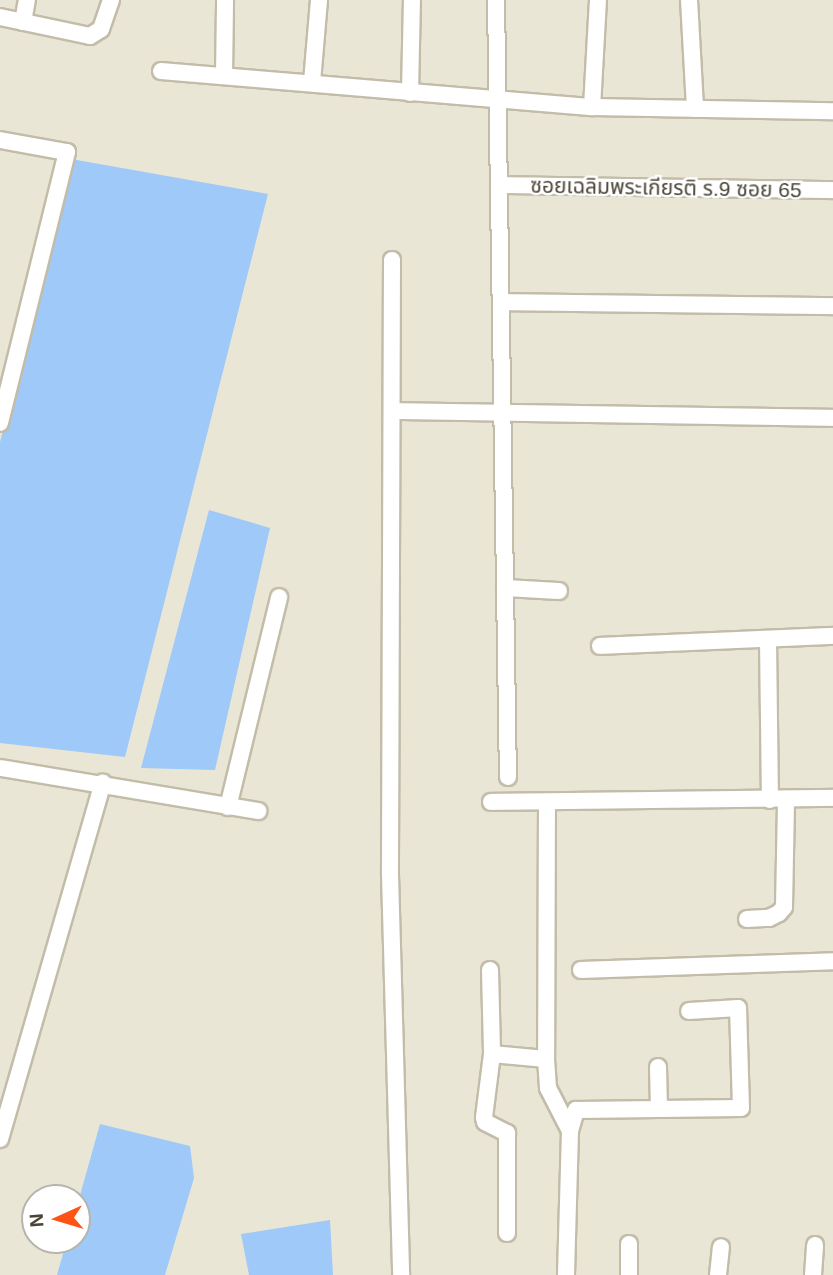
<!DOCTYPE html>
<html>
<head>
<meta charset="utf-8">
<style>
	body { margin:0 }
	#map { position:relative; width:833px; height:1275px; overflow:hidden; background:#f5f3e7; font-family:Helvetica,"Noto Sans Thai",sans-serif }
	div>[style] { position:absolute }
	.residential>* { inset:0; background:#eae6d5 }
	.water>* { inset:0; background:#9ec9f8 }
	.roads { filter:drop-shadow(2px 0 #c2bca9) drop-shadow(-2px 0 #c2bca9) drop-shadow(0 2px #c2bca9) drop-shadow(0 -2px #c2bca9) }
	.minor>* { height:16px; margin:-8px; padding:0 8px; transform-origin:8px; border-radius:8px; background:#fff }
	span { translate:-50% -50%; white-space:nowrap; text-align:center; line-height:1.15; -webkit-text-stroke:5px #fff; paint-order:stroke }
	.street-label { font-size:21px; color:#4a4435 }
	.north { position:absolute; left:21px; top:1184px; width:70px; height:70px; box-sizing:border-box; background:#fff; border:2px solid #b7b4ae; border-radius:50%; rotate:266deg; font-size:19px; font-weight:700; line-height:28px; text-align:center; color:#4a4435 }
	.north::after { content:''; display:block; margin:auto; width:24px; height:32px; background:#ff5215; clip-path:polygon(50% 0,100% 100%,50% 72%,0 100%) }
</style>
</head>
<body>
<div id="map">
	<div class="residential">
		<i style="clip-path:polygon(evenodd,0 0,833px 0,833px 1275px,0 1275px,0 0,35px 1198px,77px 1198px,77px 1240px,35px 1240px,35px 1198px)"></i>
	</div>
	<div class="water">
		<i style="clip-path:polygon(71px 159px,268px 194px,125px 757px,0 743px,0 442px)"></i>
		<i style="clip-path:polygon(209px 510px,270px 528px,215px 770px,141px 768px)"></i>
		<i style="clip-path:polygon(100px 1124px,190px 1146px,194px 1178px,165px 1275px,57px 1275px,67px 1240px,77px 1240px,77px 1206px)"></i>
		<i style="clip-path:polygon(330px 1220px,333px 1275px,249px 1275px,241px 1234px)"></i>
	</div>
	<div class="roads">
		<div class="minor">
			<i style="left:496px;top:0;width:777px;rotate:89.12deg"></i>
			<i style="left:689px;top:0;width:109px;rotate:86.8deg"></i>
			<i style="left:0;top:17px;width:92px;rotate:11.9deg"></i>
			<i style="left:90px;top:36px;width:13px;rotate:-32deg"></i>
			<i style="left:101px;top:29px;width:31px;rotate:-71deg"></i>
			<i style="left:23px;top:22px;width:22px;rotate:-80deg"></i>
			<i style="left:161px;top:71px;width:433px;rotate:4.8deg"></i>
			<i style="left:592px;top:107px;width:241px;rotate:1deg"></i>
			<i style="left:224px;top:76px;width:76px;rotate:-89.2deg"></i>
			<i style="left:312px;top:82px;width:82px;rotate:-85.1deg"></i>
			<i style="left:410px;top:93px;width:93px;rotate:-88.8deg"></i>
			<i style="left:592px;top:107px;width:107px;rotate:-86.8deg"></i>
			<i style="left:0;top:140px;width:68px;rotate:10.2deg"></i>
			<i style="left:67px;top:152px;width:279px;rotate:103.9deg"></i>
			<i style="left:499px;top:185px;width:334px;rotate:0.9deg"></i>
			<i style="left:392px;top:260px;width:615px;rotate:90.19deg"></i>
			<i style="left:390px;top:875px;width:400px;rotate:88.4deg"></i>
			<i style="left:501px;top:302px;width:332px;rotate:0.7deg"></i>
			<i style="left:393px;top:411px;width:440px;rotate:0.9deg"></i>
			<i style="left:505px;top:588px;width:54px;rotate:3.2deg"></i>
			<i style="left:768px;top:639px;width:161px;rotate:89.3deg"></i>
			<i style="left:600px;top:646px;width:233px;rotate:-2.5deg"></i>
			<i style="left:1px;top:768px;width:261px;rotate:9.5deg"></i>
			<i style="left:491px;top:802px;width:342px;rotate:-0.7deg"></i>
			<i style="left:547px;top:802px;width:257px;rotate:90.2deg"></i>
			<i style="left:546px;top:1059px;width:29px;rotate:86deg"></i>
			<i style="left:548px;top:1088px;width:48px;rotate:62.9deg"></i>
			<i style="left:570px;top:1131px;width:144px;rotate:91.6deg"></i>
			<i style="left:228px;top:807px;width:216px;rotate:-76.3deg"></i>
			<i style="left:747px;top:919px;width:22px;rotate:-3deg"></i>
			<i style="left:769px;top:918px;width:11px;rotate:-27deg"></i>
			<i style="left:779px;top:913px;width:8px;rotate:-50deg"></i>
			<i style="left:784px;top:907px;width:108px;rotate:-88.9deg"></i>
			<i style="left:490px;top:970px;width:84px;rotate:88.6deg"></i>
			<i style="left:492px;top:1054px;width:64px;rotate:97.2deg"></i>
			<i style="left:484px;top:1117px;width:5px;rotate:79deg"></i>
			<i style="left:485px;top:1122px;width:25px;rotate:27deg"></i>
			<i style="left:507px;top:1133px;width:100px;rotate:90deg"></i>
			<i style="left:581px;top:970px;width:252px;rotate:-2deg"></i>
			<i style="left:492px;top:1054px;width:54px;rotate:5.3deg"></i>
			<i style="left:658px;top:1067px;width:42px;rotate:88.6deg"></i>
			<i style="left:570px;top:1131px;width:22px;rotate:-74deg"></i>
			<i style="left:576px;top:1110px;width:165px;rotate:-0.7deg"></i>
			<i style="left:741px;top:1108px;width:100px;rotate:-91.7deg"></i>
			<i style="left:738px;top:1008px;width:49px;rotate:176.5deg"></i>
			<i style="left:0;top:1139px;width:371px;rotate:-73.9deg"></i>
			<i style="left:629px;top:1244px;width:31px;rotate:90deg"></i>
			<i style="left:718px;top:1275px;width:28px;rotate:-84deg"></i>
			<i style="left:813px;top:1275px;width:30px;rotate:-86deg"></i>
		</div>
	</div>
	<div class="street-label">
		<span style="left:666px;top:188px;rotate:1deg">ซอยเฉลิมพระเกียรติ ร.9 ซอย 65</span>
	</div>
	<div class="north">N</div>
</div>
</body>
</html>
